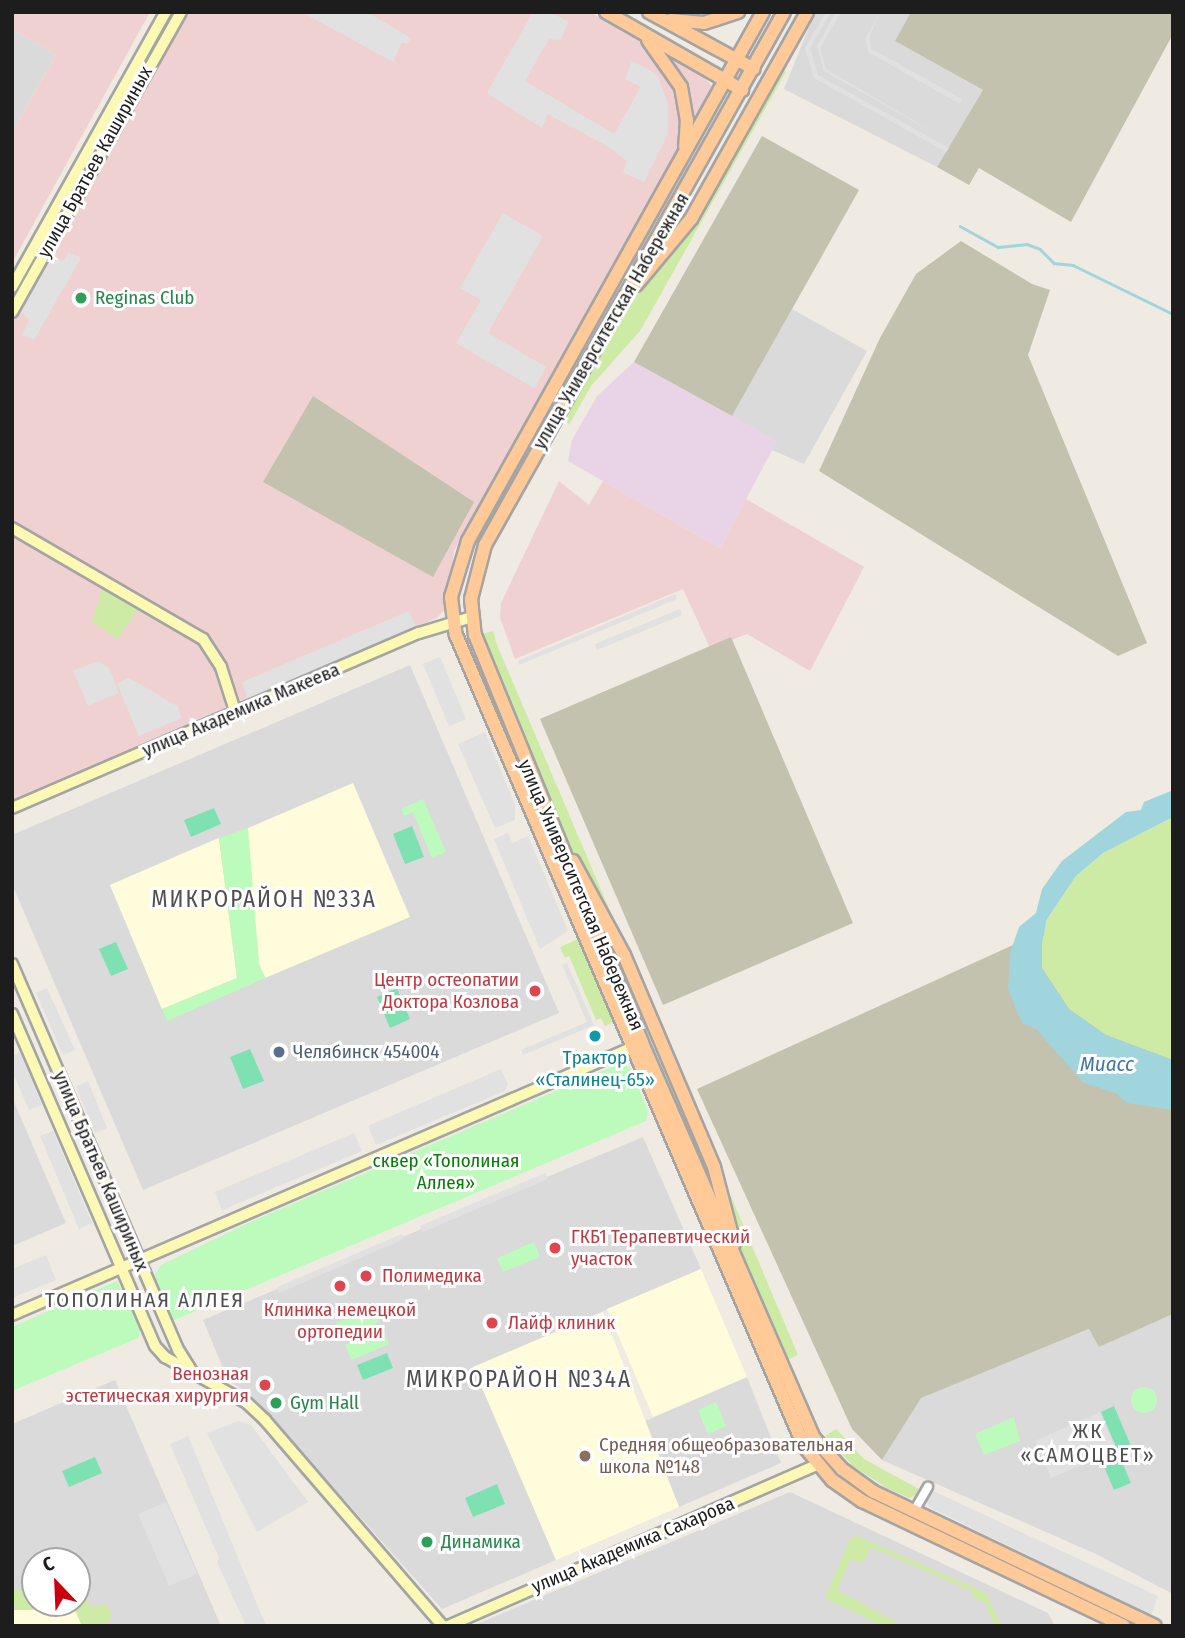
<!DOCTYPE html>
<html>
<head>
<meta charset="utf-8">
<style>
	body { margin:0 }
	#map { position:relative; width:1185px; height:1638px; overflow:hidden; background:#efeae2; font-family:"Fira Sans Condensed",sans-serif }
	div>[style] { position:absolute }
	.residential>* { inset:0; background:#dbdada }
	.commercial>* { inset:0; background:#f0d1d2 }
	.industrial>* { inset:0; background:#e8d4e6 }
	.education>* { inset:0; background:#fffcdb }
	.construction>* { inset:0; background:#c3c2ae }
	.grass>* { inset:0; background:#ceeba6 }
	.park>* { inset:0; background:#bdfbbd }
	.round { border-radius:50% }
	.pitch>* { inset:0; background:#7de1b2 }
	.parking>* { inset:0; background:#e1e1e1 }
	.water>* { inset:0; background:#a1d5de }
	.stream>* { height:2.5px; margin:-1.25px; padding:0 1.25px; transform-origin:1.25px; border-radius:1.25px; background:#a1d5de }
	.roads { filter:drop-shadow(2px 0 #a4a4a4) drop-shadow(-2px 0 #a4a4a4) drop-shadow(0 2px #a4a4a4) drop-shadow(0 -2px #a4a4a4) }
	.street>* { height:8px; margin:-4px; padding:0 4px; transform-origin:4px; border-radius:4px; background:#fff }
	.secondary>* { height:10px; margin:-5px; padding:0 5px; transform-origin:5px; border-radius:5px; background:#fbf9b4 }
	.primary>* { height:12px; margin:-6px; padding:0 6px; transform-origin:6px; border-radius:6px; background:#ffca97 }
	.dots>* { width:19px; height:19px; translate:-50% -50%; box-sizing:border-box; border:4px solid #fff; border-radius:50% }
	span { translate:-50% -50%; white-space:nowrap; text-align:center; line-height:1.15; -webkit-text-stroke:6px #fff; paint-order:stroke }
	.street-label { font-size:19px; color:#1d1d1d }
	.leisure-label { font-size:19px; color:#27864d }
	.left { translate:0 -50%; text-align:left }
	.health-label { font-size:19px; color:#be3a42 }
	.right { translate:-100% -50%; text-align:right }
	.service-label { font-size:19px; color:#4e5e75 }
	.culture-label { font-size:19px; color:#0d838f }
	.park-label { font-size:19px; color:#087e08 }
	.education-label { font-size:19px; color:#785e54 }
	.water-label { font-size:21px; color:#4278a0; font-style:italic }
	.neighbourhood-label { font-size:21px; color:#505050; letter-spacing:2px }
	.quarter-label { font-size:23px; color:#505050; letter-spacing:2px }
	.frame { position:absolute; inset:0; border:14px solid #1d1d1d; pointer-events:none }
	.north { position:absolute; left:21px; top:1547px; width:70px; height:70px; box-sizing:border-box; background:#fff; border:2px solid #a5a5a5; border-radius:50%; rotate:337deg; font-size:19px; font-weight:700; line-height:28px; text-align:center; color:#1d1d1d }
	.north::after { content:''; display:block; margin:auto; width:24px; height:32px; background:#ca0011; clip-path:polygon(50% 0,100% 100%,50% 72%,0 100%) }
</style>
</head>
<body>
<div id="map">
	<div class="residential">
		<i style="clip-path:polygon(815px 12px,911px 12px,895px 41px,983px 90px,937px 167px,784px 89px)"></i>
		<i style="clip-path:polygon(12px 29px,56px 55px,12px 132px)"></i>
		<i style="clip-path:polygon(792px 309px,867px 351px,804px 464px,772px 450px,776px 441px,732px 416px)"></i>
		<i style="clip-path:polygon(evenodd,410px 665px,559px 1013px,143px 1190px,12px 884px,12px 835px,410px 665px,353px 784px,259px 964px,246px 829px,353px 784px,410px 665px,218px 838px,162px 1009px,110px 885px,218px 838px)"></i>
		<i style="clip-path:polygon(12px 1097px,66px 1223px,12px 1246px)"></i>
		<i style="clip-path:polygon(643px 1137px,701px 1269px,474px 1367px,556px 1560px,442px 1609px,252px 1396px,228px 1380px,203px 1320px)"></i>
		<i style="clip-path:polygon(1173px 1314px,1173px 1594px,1096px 1554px,882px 1460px,920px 1398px,1090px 1329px,1099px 1347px)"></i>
		<i style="clip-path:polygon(747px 1377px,781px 1463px,679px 1507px,643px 1422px)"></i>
		<i style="clip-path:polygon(evenodd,115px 1380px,221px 1626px,82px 1626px,75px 1610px,12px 1610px,12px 1424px,115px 1380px,35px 1561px,77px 1561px,77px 1603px,35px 1603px,35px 1561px)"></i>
		<i style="clip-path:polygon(790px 1492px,1048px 1613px,1055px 1626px,472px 1626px)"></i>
	</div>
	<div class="commercial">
		<i style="clip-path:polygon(12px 12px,150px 12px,12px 263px,12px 132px,56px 55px,12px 29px)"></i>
		<i style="clip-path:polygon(188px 12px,590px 12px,701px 74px,716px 91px,454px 551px,447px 607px,437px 618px,243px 704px,235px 699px,221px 654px,203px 631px,12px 521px,12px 324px)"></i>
		<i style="clip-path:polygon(559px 481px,589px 505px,603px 481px,720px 548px,746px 499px,864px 567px,810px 671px,747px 634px,710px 648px,683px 589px,515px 659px,500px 618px,501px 603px)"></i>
		<i style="clip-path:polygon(12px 533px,184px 633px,204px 649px,219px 673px,226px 705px,222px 713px,12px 803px)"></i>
	</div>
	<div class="industrial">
		<i style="clip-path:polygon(634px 362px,777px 441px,720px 548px,568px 461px,572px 440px,597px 396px)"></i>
	</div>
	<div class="education">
		<i style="clip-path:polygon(353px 783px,410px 917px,265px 978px,259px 964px,246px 829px)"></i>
		<i style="clip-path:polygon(219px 838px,237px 978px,162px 1009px,110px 885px)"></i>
		<i style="clip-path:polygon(701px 1269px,747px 1377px,653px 1417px,607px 1309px)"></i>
		<i style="clip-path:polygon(603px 1312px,679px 1507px,556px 1560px,473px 1367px)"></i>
		<i style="clip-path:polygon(12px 1610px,76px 1610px,82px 1626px,12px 1626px)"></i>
	</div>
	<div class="construction">
		<i style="clip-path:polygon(911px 12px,1173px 12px,1173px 34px,1071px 222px,979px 168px,969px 185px,937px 167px,983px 90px,895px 41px)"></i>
		<i style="clip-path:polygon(762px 136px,859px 190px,732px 416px,634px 362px)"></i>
		<i style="clip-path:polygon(961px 241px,1032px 284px,1050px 290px,1028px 355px,1147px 643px,1118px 656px,819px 471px,880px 338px,916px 274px)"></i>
		<i style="clip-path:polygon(313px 396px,474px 502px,433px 577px,263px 482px)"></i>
		<i style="clip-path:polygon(731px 637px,853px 923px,663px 1005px,540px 719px)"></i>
		<i style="clip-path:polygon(1173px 872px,1173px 1314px,1099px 1347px,1089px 1329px,921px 1398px,882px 1460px,852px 1429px,697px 1089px)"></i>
	</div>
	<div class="grass">
		<i style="clip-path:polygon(781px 67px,786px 72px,640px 331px,591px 386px,569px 425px,565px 418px,624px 311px,687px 233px)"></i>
		<i style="clip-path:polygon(103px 588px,138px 609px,118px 639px,92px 622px)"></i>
		<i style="clip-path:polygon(493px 631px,497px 645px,625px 946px,560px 827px,488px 655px,482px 634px)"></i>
		<i style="clip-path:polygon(1173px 817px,1173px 1060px,1106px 1035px,1069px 1009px,1042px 968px,1042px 942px,1047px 919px,1076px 876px,1103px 853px)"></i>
		<i style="clip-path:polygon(578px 939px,614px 1022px,605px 1026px,601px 1018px,596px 1020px,569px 956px,565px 958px,560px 947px)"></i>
		<i style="clip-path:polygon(714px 1156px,798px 1355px,787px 1360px,741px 1254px)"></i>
		<i style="clip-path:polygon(836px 1429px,864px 1459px,919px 1489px,916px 1495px,909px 1498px,887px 1488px,853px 1466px,825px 1436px)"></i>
		<i style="clip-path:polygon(857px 1536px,986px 1593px,1001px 1626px,989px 1626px,993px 1624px,986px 1603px,972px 1597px,973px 1592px,871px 1547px,863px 1563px,851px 1558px,837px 1590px,903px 1626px,883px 1626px,825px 1598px,850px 1539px)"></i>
		<i style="clip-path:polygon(35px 1582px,35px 1603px,77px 1603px,80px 1583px,90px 1607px,107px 1604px,113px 1618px,107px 1620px,109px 1626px,82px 1626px,75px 1610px,15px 1610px,12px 1592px)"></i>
	</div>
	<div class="park">
		<i style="clip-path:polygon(423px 799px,446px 852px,432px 858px,413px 812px,404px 816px,401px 809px)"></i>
		<i style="clip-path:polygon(248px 828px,259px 964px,265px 978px,167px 1021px,162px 1009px,237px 978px,219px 838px)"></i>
		<i style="clip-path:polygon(621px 1063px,630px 1068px,648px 1111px,646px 1121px,172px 1321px,153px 1278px,161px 1265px,246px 1224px)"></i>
		<i style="clip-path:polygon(534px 1242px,540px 1257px,503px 1272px,497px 1258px)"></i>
		<i style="clip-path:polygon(117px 1281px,141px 1327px,138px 1338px,12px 1391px,12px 1327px)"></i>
		<i style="clip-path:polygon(374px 1307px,379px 1322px,342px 1337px,336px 1323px)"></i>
		<i style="clip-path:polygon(383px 1330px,389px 1344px,352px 1360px,345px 1345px)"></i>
		<i class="round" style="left:1131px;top:1387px;width:26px;height:26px"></i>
		<i style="clip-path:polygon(716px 1402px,726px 1426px,708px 1434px,698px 1410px)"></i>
		<i style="clip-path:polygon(1014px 1417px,1020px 1441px,984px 1455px,975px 1434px)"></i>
	</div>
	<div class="pitch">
		<i style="clip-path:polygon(214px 808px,221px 824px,191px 837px,184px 820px)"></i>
		<i style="clip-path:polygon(412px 826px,424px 857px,405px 864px,393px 834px)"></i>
		<i style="clip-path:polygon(116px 942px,128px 969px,111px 976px,99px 949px)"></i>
		<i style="clip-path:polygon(397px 988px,410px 1019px,390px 1028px,377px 997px)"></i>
		<i style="clip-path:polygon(250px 1049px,264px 1081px,243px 1089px,230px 1057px)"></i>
		<i style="clip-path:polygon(387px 1353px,393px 1368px,363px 1380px,357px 1365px)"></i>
		<i style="clip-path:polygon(1114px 1406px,1131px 1446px,1118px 1451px,1101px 1412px)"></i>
		<i style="clip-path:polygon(1119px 1455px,1131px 1483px,1114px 1490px,1102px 1462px)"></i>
		<i style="clip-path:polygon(95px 1457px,102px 1473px,69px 1487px,62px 1471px)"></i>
		<i style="clip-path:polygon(497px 1484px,505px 1504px,473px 1517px,465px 1498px)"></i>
	</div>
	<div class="parking">
		<i style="clip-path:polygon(302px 12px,367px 12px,411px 38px,407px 44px,402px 42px,393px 62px)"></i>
		<i style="clip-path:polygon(533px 12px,550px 12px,569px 22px,560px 40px,549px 39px,525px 81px,614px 134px,641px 87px,625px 79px,632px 61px,657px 74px,668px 104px,668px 134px,644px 182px,623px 172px,627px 161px,607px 146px,548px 114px,542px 128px,487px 93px)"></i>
		<i style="clip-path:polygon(826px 12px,831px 12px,810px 48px,818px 75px,949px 148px,946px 152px,814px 78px,805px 48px)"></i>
		<i style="clip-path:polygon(836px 12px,841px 12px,820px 48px,826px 69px,943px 138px,824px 71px,817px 46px)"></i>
		<i style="clip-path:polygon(880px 12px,869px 38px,872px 49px,962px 99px,960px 104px,868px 52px,865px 39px)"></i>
		<i style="clip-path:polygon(503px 213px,543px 236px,488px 333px,546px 367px,534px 388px,456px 343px,481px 300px,460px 288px)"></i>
		<i style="clip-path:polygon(69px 252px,81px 258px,34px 340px,22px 335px,29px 320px,20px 310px,46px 261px,64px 260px)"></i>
		<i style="clip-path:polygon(675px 594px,677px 599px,519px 665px,518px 661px)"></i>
		<i style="clip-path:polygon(680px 609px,682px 615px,597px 650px,595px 644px)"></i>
		<i style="clip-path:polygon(409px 611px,417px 629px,248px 701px,242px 682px)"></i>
		<i style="clip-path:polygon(440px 657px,466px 719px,449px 726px,423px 664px)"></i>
		<i style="clip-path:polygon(98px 661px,109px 668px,119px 693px,88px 706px,73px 671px)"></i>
		<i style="clip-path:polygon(129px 678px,177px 706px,182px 718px,139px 736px,117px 684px)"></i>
		<i style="clip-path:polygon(485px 732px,515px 805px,515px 820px,495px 828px,458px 744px)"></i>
		<i style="clip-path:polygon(508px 833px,512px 843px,528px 836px,568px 931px,540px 949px,494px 839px)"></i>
		<i style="clip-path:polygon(567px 963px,594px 1025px,523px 1055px,521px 1050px,587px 1022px,562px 965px)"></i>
		<i style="clip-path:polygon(47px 988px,75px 1050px,63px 1055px,36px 993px)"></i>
		<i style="clip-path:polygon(20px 1052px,42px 1105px,29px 1110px,12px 1071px,12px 1056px)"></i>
		<i style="clip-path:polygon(501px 1069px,508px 1084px,505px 1091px,376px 1145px,368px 1126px)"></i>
		<i style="clip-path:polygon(88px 1081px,107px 1128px,95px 1133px,76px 1087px)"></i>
		<i style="clip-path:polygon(53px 1131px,92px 1223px,79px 1229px,40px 1136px)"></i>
		<i style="clip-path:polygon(354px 1133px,362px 1151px,222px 1210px,215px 1192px)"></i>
		<i style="clip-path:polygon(545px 1173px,548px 1179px,423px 1232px,420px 1226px)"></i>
		<i style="clip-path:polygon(402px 1234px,404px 1239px,279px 1293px,277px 1287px)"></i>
		<i style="clip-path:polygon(46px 1255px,56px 1280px,12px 1298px,12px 1269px)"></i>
		<i style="clip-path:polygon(1100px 1412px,1116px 1450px,1051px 1478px,1035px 1441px)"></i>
		<i style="clip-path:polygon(239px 1421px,251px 1425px,308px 1502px,257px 1532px,207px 1433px)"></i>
		<i style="clip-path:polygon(188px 1436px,266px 1626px,246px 1626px,217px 1562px,219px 1558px,170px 1444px)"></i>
		<i style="clip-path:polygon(931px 1490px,1158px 1596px,1151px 1615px,929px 1507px,926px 1500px)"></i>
		<i style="clip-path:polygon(166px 1502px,197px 1574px,169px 1586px,138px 1514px)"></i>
	</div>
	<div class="water">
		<i style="clip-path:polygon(1173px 790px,1173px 817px,1103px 853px,1076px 876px,1047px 919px,1042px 942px,1042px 968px,1069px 1009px,1106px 1035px,1173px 1060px,1173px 1110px,1127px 1103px,1116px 1093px,1084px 1083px,1036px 1029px,1022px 1023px,1008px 989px,1010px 953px,1019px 927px,1036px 913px,1042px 889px,1062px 861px,1126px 812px,1141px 810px,1144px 802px)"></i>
	</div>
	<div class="stream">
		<i style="left:960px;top:226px;width:43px;rotate:28.9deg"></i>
		<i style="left:998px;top:247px;width:29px;rotate:-6deg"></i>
		<i style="left:1027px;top:244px;width:14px;rotate:21deg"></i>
		<i style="left:1040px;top:249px;width:20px;rotate:45deg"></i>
		<i style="left:1054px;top:263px;width:19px;rotate:6deg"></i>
		<i style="left:1073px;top:265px;width:111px;rotate:26.1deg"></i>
	</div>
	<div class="roads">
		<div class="street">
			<i style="left:914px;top:1511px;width:28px;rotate:-60deg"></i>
		</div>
		<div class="secondary">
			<i style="left:12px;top:287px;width:315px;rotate:-60.8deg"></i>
			<i style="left:12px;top:312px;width:344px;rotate:-60.6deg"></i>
			<i style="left:12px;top:528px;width:221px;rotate:30.2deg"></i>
			<i style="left:203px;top:639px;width:33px;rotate:57deg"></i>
			<i style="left:221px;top:667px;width:49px;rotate:72.3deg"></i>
			<i style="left:12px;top:808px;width:443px;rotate:-23.3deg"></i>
			<i style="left:419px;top:633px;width:55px;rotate:-16.8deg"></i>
			<i style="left:12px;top:964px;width:421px;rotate:66.7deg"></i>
			<i style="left:179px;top:1351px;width:22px;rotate:58deg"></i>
			<i style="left:12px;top:1014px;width:361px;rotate:66.7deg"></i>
			<i style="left:155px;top:1346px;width:15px;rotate:48deg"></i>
			<i style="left:165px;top:1357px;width:94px;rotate:29.3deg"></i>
			<i style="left:247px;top:1403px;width:25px;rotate:43deg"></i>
			<i style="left:265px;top:1420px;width:272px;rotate:49.2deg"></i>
			<i style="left:12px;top:1315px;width:684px;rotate:-23.34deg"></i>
			<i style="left:448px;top:1626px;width:403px;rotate:-23.6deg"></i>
		</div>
		<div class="primary">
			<i style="left:606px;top:12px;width:157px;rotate:29.8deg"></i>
			<i style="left:649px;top:12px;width:119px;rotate:28.5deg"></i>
			<i style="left:763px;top:12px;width:606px;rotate:119.15deg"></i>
			<i style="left:468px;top:541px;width:59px;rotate:106.9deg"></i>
			<i style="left:451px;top:597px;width:38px;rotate:83deg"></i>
			<i style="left:456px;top:635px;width:883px;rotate:66.78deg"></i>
			<i style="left:804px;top:1446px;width:44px;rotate:50.5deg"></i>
			<i style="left:832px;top:1480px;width:37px;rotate:35deg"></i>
			<i style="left:862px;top:1501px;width:290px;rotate:25.5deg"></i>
			<i style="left:784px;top:12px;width:611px;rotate:119.29deg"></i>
			<i style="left:485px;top:545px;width:56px;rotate:104.5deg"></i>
			<i style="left:471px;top:599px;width:36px;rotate:84deg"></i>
			<i style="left:475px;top:635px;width:441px;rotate:67.7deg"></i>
			<i style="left:642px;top:1043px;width:431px;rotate:66.5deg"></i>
			<i style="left:814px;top:1438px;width:42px;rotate:47.9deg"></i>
			<i style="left:842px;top:1469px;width:39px;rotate:36deg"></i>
			<i style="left:874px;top:1492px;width:311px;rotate:25.5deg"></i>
			<i style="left:671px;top:20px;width:33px;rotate:5deg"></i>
			<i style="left:704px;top:23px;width:36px;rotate:-18deg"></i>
			<i style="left:648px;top:40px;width:57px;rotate:54.9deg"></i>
			<i style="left:681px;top:87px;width:34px;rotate:80deg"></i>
			<i style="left:687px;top:120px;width:27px;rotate:94deg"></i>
			<i style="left:636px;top:285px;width:86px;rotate:-50.2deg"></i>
			<i style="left:691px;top:219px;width:237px;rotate:-60.7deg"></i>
			<i style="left:573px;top:861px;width:107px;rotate:61.5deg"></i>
			<i style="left:624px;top:955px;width:230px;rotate:67deg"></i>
			<i style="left:714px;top:1167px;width:79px;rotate:75.3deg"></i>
		</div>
	</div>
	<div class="dots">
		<i style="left:81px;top:298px;background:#2e9e5b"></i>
		<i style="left:535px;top:991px;background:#e0444e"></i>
		<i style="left:595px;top:1036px;background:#0f9aa8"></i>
		<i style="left:279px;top:1052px;background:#5c6f8a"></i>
		<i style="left:555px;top:1248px;background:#e0444e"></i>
		<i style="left:366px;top:1276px;background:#e0444e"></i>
		<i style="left:340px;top:1286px;background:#e0444e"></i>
		<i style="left:492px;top:1323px;background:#e0444e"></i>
		<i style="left:265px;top:1385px;background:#e0444e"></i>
		<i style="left:276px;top:1403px;background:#2e9e5b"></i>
		<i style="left:585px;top:1456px;background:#8d6e63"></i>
		<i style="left:427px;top:1542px;background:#2e9e5b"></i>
	</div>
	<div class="street-label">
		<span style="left:95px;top:162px;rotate:-61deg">улица Братьев Кашириных</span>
		<span style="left:611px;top:321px;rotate:-60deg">улица Университетская Набережная</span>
		<span style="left:241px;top:710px;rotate:-23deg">улица Академика Макеева</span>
		<span style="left:581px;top:895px;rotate:67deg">улица Университетская Набережная</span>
		<span style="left:101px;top:1171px;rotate:67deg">улица Братьев Кашириных</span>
		<span style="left:633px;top:1545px;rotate:-23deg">улица Академика Сахарова</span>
	</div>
	<div class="leisure-label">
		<span class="left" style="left:95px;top:298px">Reginas Club</span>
		<span class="left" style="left:290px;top:1403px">Gym Hall</span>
		<span class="left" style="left:441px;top:1542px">Динамика</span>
	</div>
	<div class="health-label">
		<span class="right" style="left:519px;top:991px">Центр остеопатии<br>Доктора Козлова</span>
		<span class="left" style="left:571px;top:1248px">ГКБ1 Терапевтический<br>участок</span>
		<span class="left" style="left:382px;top:1276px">Полимедика</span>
		<span style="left:340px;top:1321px">Клиника немецкой<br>ортопедии</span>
		<span class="left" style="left:508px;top:1323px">Лайф клиник</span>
		<span class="right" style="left:249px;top:1385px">Венозная<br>эстетическая хирургия</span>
	</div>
	<div class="service-label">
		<span class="left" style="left:293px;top:1052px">Челябинск 454004</span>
	</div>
	<div class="culture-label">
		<span style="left:595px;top:1069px">Трактор<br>«Сталинец-65»</span>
	</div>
	<div class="park-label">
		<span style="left:446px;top:1172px">сквер «Тополиная<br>Аллея»</span>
	</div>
	<div class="education-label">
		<span class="left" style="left:599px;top:1456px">Средняя общеобразовательная<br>школа №148</span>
	</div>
	<div class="water-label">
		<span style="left:1107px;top:1064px">Миасс</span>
	</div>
	<div class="neighbourhood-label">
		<span style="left:145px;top:1300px">ТОПОЛИНАЯ АЛЛЕЯ</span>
		<span style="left:1088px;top:1443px">ЖК<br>«САМОЦВЕТ»</span>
	</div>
	<div class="quarter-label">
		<span style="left:264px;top:899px">МИКРОРАЙОН №33А</span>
		<span style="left:519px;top:1379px">МИКРОРАЙОН №34А</span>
	</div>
	<div class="frame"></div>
	<div class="north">С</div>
</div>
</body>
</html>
